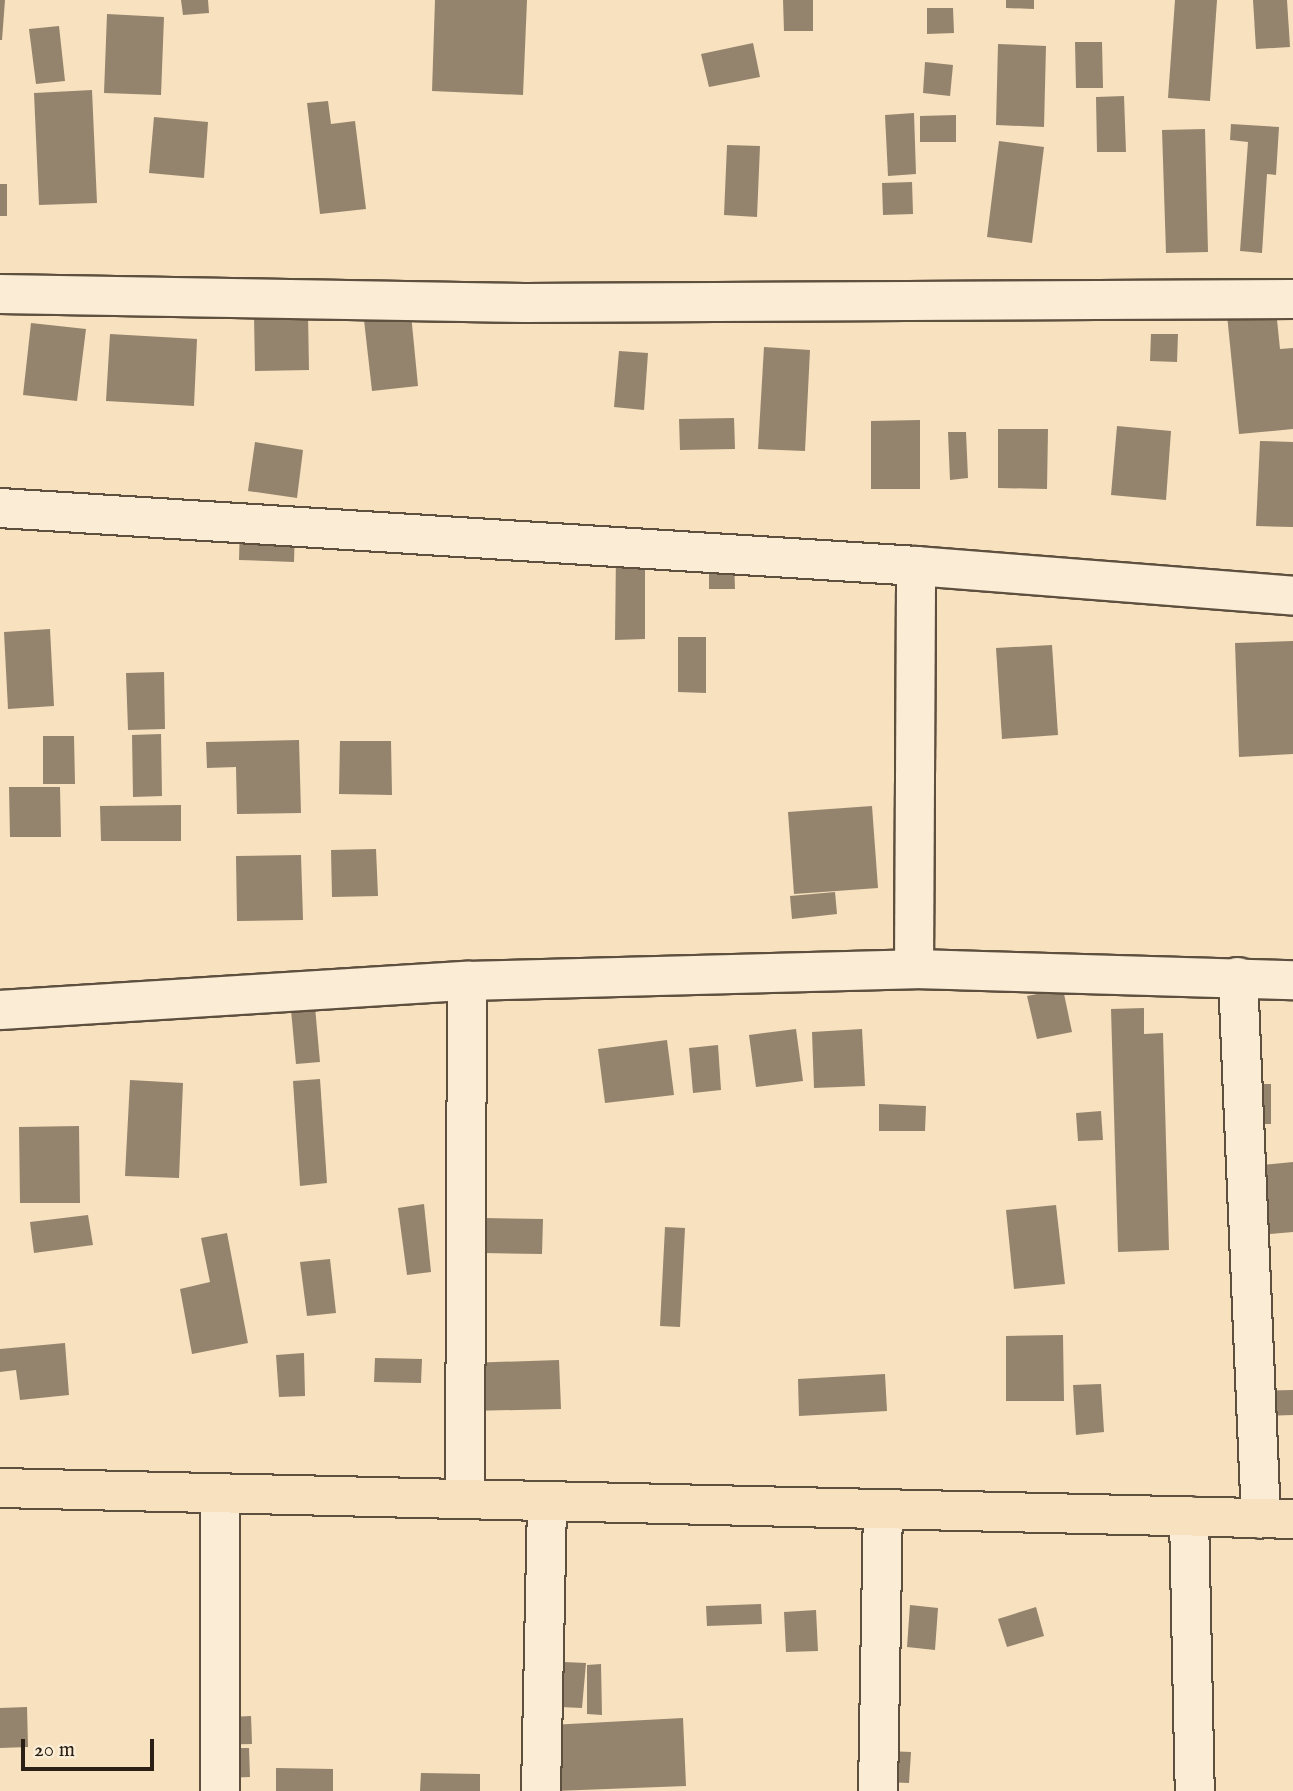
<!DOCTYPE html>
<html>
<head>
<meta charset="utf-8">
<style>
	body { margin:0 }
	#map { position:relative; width:1293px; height:1791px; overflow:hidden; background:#f7e1be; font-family:"IM FELL English",serif }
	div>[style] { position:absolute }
	.building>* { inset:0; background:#95846d }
	.roads { filter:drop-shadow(2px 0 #5e503f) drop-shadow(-2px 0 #5e503f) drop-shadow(0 2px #5e503f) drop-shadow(0 -2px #5e503f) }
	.minor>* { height:38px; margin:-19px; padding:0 19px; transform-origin:19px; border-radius:19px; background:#faecd5 }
	.major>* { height:38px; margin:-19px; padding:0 19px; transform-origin:19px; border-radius:19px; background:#f7e1be }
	span { translate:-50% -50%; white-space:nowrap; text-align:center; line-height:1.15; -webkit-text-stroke:5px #faecd5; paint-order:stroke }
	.scale { position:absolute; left:21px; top:1739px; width:133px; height:32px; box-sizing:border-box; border:4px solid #2b2015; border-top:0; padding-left:9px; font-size:21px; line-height:24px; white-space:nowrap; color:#2b2015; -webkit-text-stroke:5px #faecd5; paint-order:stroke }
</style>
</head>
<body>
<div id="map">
	<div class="building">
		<i style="clip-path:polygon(0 0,5px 0,2px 40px,0 40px)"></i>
		<i style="clip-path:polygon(181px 0,208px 0,209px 13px,183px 15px)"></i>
		<i style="clip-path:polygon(435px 0,527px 0,523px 95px,432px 91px)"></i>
		<i style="clip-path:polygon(783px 0,813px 0,813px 31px,784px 31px)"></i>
		<i style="clip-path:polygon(1006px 0,1034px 0,1034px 9px,1006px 8px)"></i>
		<i style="clip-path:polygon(1175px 0,1217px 0,1210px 101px,1168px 98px)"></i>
		<i style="clip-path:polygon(1253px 0,1287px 0,1290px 47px,1256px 49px)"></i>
		<i style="clip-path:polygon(927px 8px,953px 8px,954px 33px,927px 34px)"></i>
		<i style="clip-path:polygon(107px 14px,164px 17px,161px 95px,104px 93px)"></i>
		<i style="clip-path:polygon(59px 26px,65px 81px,36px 84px,29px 29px)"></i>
		<i style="clip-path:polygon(1075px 42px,1102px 42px,1103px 88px,1076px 88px)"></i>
		<i style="clip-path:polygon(753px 43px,760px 77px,709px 87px,701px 54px)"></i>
		<i style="clip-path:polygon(998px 44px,1046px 46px,1044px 127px,996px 125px)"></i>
		<i style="clip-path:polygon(925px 62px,953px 65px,950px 96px,923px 93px)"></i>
		<i style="clip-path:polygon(92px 90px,97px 203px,39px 205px,34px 93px)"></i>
		<i style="clip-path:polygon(1124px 96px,1126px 152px,1097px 152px,1096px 97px)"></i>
		<i style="clip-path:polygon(328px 101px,331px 124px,355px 121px,366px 209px,320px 214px,307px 103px)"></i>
		<i style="clip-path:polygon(914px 113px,916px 174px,888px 176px,885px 115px)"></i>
		<i style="clip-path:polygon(956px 115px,956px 142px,920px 142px,920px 116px)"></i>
		<i style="clip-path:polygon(154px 117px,208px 122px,204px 178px,149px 173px)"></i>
		<i style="clip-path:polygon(1231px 124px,1279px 127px,1276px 175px,1267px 174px,1262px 253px,1240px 251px,1248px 142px,1230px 140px)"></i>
		<i style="clip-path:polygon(1205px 129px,1208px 252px,1166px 253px,1162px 130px)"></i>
		<i style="clip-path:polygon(999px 141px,1044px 147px,1032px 243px,987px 237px)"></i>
		<i style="clip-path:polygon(727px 145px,760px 146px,757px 217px,724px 215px)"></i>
		<i style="clip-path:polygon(912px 182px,913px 214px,883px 215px,882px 183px)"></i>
		<i style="clip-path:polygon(0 184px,7px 184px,7px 216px,0 216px)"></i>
		<i style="clip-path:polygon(1276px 310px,1280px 349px,1293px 348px,1293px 429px,1239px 434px,1227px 315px)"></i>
		<i style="clip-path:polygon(411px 314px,418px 386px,372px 391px,364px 320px)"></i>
		<i style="clip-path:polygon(308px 315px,309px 370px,255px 371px,254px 316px)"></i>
		<i style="clip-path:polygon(31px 323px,86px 329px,77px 401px,23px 395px)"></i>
		<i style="clip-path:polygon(110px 334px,197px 339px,194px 406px,106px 401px)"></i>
		<i style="clip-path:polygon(1151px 334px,1178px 334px,1177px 362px,1150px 361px)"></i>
		<i style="clip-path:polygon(764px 347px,810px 350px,805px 451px,758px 449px)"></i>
		<i style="clip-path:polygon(619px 351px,648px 353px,644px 410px,614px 407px)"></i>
		<i style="clip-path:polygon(734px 418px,735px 449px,680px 450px,679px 419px)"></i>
		<i style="clip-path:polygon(920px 420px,920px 489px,871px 489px,871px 421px)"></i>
		<i style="clip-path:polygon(1117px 426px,1171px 431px,1166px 500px,1111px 495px)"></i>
		<i style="clip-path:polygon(998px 429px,1048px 429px,1047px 489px,998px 488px)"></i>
		<i style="clip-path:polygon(948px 432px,966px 432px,968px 478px,950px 480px)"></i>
		<i style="clip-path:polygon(1260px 441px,1293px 442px,1293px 527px,1256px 526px)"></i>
		<i style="clip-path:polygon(255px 442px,303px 450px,297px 498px,248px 491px)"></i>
		<i style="clip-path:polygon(240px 524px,295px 526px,294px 562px,239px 560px)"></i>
		<i style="clip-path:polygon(616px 553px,645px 554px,645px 639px,615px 640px)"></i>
		<i style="clip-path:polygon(709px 559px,734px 559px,735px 589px,709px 589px)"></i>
		<i style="clip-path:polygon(50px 629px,54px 706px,8px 709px,4px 632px)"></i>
		<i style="clip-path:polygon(678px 637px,706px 637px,706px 693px,678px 692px)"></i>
		<i style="clip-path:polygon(1293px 641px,1293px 754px,1239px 757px,1235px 643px)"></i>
		<i style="clip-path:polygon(1052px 645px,1058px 735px,1002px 739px,996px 648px)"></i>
		<i style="clip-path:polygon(164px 672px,165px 729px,128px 730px,126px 673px)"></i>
		<i style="clip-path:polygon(161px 734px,162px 796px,133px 797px,132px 735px)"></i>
		<i style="clip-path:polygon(43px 736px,74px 736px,75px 784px,43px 784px)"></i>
		<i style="clip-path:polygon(299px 740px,301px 813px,237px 814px,236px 767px,207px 768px,206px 742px)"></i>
		<i style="clip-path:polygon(340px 741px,391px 741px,392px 795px,339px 794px)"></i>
		<i style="clip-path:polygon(9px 787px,60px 787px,61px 837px,10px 837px)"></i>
		<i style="clip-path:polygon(181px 805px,181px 841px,101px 841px,100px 806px)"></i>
		<i style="clip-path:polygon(872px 806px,878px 888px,794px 894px,788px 812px)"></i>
		<i style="clip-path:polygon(376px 849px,378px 896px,332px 897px,331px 850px)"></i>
		<i style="clip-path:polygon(301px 855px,303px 920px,237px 921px,236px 856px)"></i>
		<i style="clip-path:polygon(835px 892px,837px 914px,792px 919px,790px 896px)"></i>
		<i style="clip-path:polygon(1063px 989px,1072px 1032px,1037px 1039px,1027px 996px)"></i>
		<i style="clip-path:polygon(315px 1007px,320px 1062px,296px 1064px,291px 1010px)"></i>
		<i style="clip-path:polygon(1144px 1008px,1144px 1034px,1163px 1033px,1169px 1250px,1118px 1252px,1111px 1009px)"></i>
		<i style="clip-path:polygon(796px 1029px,803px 1081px,756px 1087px,749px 1035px)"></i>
		<i style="clip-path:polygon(862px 1029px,865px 1086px,814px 1088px,812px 1032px)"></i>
		<i style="clip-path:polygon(667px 1040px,674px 1095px,605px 1103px,598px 1049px)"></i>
		<i style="clip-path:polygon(718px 1045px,721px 1090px,693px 1093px,689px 1048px)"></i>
		<i style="clip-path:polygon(320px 1079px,327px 1183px,300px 1186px,293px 1081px)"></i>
		<i style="clip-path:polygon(130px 1080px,183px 1083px,179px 1178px,125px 1176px)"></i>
		<i style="clip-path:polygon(1243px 1084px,1271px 1084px,1271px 1124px,1244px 1124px)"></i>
		<i style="clip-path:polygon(879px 1104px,926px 1106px,925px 1131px,879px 1131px)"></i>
		<i style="clip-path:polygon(1101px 1111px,1103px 1140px,1078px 1141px,1076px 1113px)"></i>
		<i style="clip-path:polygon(79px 1126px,80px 1203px,20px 1203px,19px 1127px)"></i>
		<i style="clip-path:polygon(1293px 1162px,1293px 1232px,1270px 1234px,1262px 1165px)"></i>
		<i style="clip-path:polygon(424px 1204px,431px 1272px,407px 1275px,398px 1208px)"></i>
		<i style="clip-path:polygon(1056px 1205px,1065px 1284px,1014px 1289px,1006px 1210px)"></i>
		<i style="clip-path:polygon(88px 1215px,93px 1245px,34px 1253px,30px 1222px)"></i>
		<i style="clip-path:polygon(484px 1218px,543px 1219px,542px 1254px,483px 1253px)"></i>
		<i style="clip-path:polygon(665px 1227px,685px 1228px,680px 1327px,660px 1326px)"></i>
		<i style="clip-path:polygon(227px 1233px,248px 1343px,192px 1354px,180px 1289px,210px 1282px,201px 1238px)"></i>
		<i style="clip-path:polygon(330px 1259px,336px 1313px,307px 1316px,300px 1262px)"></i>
		<i style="clip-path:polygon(1063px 1335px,1064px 1401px,1006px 1401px,1006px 1336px)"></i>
		<i style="clip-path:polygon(65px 1343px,69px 1395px,20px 1400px,16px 1370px,0 1372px,0 1349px)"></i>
		<i style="clip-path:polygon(304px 1353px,305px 1396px,279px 1397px,276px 1355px)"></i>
		<i style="clip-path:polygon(375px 1358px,422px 1359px,421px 1383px,374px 1382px)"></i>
		<i style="clip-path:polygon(559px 1360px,561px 1409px,468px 1411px,467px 1363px)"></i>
		<i style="clip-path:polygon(885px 1374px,887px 1411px,799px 1416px,798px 1379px)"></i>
		<i style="clip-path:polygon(1101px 1384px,1104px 1432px,1076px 1435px,1073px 1385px)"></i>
		<i style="clip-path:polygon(1293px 1390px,1293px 1415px,1257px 1416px,1256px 1391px)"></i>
		<i style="clip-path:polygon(761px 1604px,762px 1624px,707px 1626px,706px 1606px)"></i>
		<i style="clip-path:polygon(910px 1605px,938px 1608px,935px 1650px,907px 1647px)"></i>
		<i style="clip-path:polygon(1036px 1607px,1044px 1636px,1007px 1647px,998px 1619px)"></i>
		<i style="clip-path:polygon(816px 1610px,818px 1651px,786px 1652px,784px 1612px)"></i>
		<i style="clip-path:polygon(564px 1662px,586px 1663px,582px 1708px,560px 1707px)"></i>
		<i style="clip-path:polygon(601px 1664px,602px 1715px,587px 1714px,587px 1665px)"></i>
		<i style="clip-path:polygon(27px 1707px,28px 1747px,0 1748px,0 1708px)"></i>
		<i style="clip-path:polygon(251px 1716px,252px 1744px,208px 1745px,208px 1718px)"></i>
		<i style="clip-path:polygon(683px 1718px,686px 1786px,554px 1791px,550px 1725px)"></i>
		<i style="clip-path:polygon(224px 1748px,249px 1748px,250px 1777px,224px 1778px)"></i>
		<i style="clip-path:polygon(887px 1751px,911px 1752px,909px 1783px,885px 1782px)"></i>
		<i style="clip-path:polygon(276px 1768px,333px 1769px,333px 1791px,276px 1791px)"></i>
		<i style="clip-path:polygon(421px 1773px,480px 1774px,480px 1791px,420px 1791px)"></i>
	</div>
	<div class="roads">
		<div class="minor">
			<i style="left:0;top:294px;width:525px;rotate:0.98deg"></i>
			<i style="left:525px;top:303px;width:768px;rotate:-0.3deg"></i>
			<i style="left:0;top:508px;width:918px;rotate:3.62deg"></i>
			<i style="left:916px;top:566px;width:378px;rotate:4.5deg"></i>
			<i style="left:914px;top:969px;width:403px;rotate:-89.7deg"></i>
			<i style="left:1238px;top:977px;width:542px;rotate:87.57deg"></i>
			<i style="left:0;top:1010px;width:468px;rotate:-3.6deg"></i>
			<i style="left:467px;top:981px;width:447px;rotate:-1.5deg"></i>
			<i style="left:914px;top:969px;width:379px;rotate:1.7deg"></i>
			<i style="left:465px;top:1499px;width:518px;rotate:-89.78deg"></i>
			<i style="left:1189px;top:1516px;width:275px;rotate:88.8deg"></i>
			<i style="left:220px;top:1791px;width:298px;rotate:-90deg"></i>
			<i style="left:541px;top:1791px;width:290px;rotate:-88.8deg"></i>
			<i style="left:878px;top:1791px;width:282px;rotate:-89deg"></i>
		</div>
		<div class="major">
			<i style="left:0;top:1488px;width:1293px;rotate:1.37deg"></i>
		</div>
	</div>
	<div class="scale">20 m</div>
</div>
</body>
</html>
